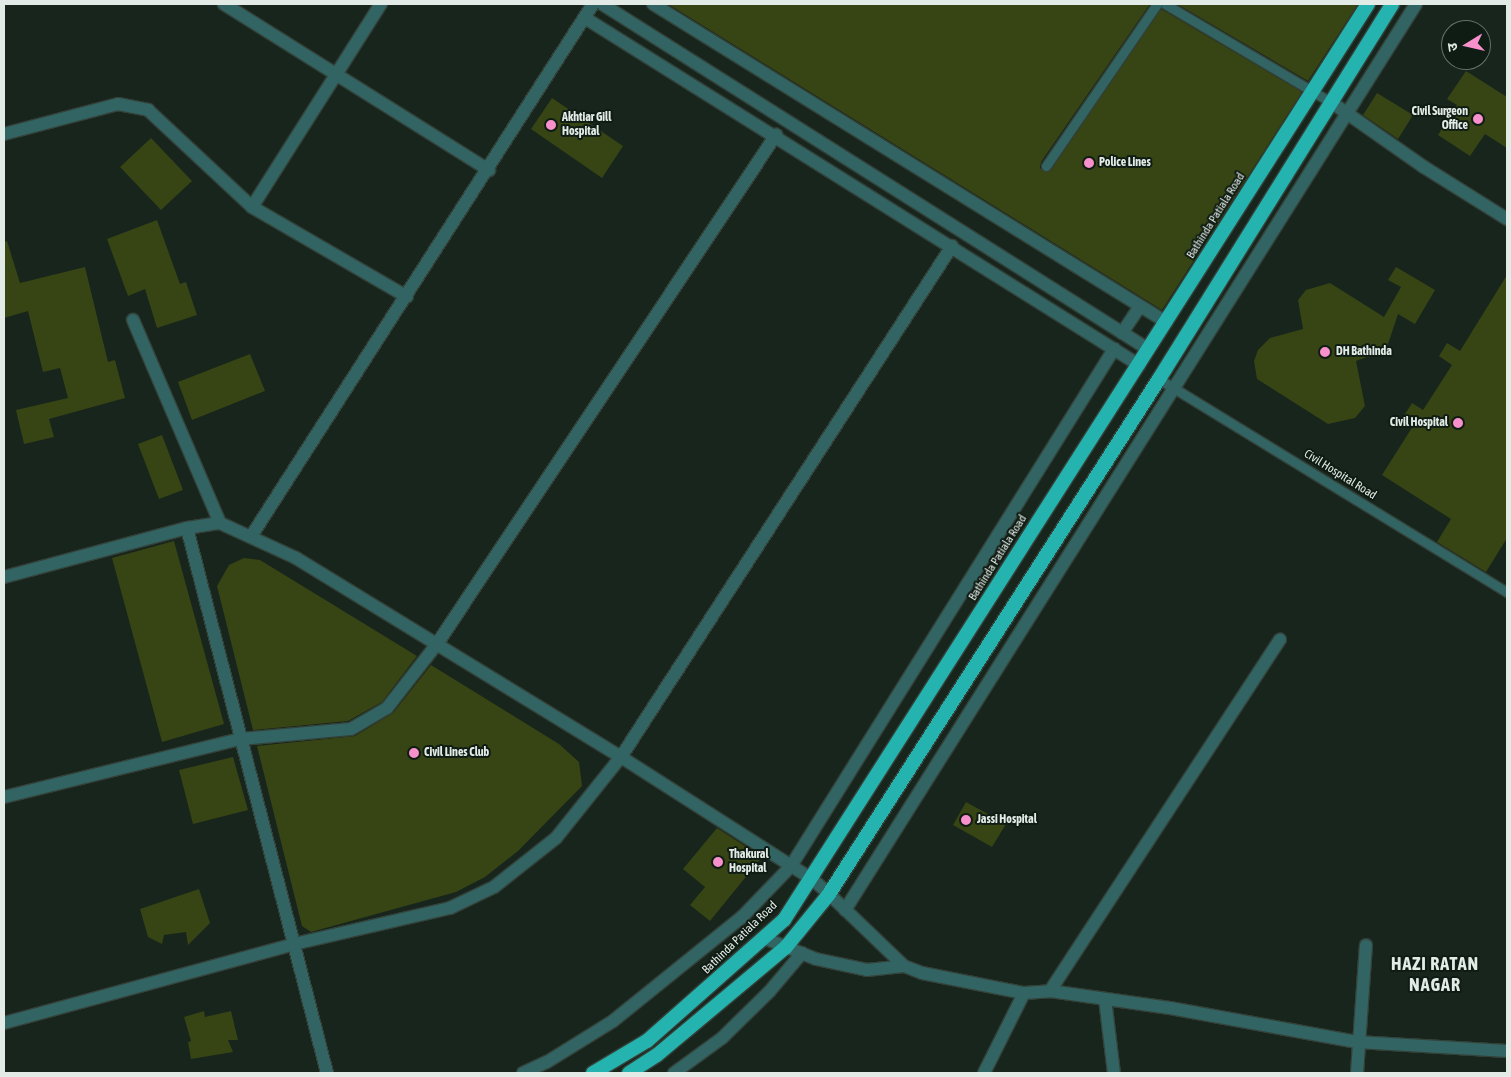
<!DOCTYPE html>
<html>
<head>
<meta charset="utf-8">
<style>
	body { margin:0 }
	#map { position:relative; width:1511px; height:1077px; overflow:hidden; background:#18251d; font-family:"Asap Condensed","Noto Sans Devanagari",sans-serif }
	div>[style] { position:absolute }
	.building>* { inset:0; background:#374413 }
	.roads { filter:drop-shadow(1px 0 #344139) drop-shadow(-1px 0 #344139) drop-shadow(0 1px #344139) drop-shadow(0 -1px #344139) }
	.service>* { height:9px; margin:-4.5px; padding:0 4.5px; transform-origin:4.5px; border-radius:4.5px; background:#316462 }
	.minor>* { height:12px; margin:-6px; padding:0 6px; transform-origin:6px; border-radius:6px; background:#316462 }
	.tertiary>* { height:12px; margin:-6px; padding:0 6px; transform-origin:6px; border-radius:6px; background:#316462 }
	.trunk>* { height:14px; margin:-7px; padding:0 7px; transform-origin:7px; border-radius:7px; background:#24b3ae }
	.dots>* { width:14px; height:14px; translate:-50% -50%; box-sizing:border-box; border:2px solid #0f1c14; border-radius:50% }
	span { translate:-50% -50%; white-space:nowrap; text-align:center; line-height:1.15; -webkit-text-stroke:4px #0f1c14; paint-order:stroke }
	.poi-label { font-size:12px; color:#e3ebe6; font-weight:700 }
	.right { translate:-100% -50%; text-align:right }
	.left { translate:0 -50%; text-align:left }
	.street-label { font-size:12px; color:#e3ebe6 }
	.district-label { font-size:18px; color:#e3ebe6; font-weight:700; letter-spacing:1px }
	.frame { position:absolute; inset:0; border:5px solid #e3ebe6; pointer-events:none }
	.north { position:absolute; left:1441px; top:20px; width:50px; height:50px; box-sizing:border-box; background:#0f1c14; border:1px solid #646f68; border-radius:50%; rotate:261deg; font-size:14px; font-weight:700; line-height:20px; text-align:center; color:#e3ebe6 }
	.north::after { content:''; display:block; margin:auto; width:18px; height:22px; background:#f890cb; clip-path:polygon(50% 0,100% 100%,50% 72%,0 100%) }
</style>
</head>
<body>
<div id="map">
	<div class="building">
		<i style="clip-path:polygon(668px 4px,1150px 4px,1041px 162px,1040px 168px,1045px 172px,1051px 170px,1161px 9px,1302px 92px,1162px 310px)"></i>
		<i style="clip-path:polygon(1177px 4px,1358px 4px,1308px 81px)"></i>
		<i style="clip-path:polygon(1466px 71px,1507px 97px,1507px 148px,1485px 134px,1470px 156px,1438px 135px,1457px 105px,1447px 99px)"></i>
		<i style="clip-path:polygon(1377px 93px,1413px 115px,1398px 139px,1363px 115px)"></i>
		<i style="clip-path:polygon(552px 98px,623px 146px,602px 178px,531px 129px)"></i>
		<i style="clip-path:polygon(151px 138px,192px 181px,161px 210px,120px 167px)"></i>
		<i style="clip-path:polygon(157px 220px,180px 284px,186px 282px,197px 315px,157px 328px,145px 289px,128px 296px,107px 239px)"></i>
		<i style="clip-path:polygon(7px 241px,20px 283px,85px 267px,108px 362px,115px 360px,125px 398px,49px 419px,54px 437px,24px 444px,16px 410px,68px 398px,60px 368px,43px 372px,28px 311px,4px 318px,4px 242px)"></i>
		<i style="clip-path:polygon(1396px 267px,1435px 290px,1415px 324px,1398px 314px,1386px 350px,1356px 361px,1365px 406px,1355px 418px,1328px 424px,1257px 379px,1254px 361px,1258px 350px,1270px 338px,1303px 329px,1298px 300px,1306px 290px,1330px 283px,1384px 317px,1401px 287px,1388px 280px)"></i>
		<i style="clip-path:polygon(1507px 275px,1507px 538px,1486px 572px,1437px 542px,1451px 519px,1382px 475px,1413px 426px,1402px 419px,1412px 403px,1423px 410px,1452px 365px,1439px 356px,1447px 343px,1460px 351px)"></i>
		<i style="clip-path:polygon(250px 354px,265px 391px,192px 420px,178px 382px)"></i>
		<i style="clip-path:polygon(162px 435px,183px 490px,159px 499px,138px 444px)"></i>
		<i style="clip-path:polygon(174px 541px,224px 724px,162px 742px,112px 558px)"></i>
		<i style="clip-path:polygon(244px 558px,260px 560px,417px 656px,382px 702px,348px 721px,253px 730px,217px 586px,229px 565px)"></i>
		<i style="clip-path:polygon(431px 665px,559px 744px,579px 762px,582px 786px,518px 851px,485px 877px,456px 892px,311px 932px,302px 926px,257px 746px,355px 736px,393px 713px)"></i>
		<i style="clip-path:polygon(233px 757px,248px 810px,193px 824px,179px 770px)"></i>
		<i style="clip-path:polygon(966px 802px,1006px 824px,992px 847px,953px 825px)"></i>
		<i style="clip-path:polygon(717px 828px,762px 857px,710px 921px,690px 905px,705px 887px,683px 869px)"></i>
		<i style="clip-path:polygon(199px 889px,210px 923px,188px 945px,186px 932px,164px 935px,162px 944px,148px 937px,140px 909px)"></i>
		<i style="clip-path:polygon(204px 1011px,205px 1017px,231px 1011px,238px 1040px,228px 1040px,233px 1052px,191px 1059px,188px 1042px,191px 1041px,184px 1017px)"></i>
	</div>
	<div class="roads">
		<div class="service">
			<i style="left:1165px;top:4px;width:193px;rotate:30.6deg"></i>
			<i style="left:1046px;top:166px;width:196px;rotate:-55.6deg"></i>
			<i style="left:1159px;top:379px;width:408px;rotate:31.5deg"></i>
		</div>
		<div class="minor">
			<i style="left:224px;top:4px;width:313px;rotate:32.1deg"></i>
			<i style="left:602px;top:4px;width:646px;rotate:32.29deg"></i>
			<i style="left:653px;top:4px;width:604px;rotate:31.79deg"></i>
			<i style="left:585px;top:18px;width:654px;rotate:32.06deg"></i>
			<i style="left:1331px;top:102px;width:113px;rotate:35deg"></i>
			<i style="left:1424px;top:167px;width:98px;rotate:32.1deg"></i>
			<i style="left:4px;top:134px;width:118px;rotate:-14.7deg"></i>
			<i style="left:118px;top:104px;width:31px;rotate:11deg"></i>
			<i style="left:148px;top:110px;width:142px;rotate:43deg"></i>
			<i style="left:252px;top:207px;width:179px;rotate:30.1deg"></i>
			<i style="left:252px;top:207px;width:241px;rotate:-57.6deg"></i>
			<i style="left:133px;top:320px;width:221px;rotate:66.8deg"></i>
			<i style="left:1122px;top:333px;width:32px;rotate:-56deg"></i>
			<i style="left:187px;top:528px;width:563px;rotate:75.59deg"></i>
			<i style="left:252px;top:535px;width:631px;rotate:-57.29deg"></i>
			<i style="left:4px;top:577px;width:189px;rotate:-15deg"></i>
			<i style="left:187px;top:528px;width:33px;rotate:-9deg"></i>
			<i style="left:220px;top:523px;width:84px;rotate:24.7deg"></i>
			<i style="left:296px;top:558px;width:381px;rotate:31.5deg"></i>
			<i style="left:621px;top:757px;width:227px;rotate:32.6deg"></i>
			<i style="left:812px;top:879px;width:23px;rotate:41deg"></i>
			<i style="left:4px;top:797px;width:244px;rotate:-13.8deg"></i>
			<i style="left:241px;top:739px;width:110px;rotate:-5.2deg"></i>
			<i style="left:351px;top:729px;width:42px;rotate:-30.3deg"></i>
			<i style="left:387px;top:708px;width:81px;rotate:-52deg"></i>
			<i style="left:437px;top:644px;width:612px;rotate:-56.34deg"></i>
			<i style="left:845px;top:910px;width:1071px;rotate:-57.78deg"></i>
			<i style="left:1050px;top:991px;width:420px;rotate:-56.8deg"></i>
			<i style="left:1105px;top:999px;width:75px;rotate:83.1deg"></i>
			<i style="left:4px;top:1023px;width:301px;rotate:-15.2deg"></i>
			<i style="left:294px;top:944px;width:160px;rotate:-13deg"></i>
			<i style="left:450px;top:908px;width:49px;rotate:-25.5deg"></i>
			<i style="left:494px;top:887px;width:79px;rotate:-38.3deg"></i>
			<i style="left:556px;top:838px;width:104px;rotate:-51.3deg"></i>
			<i style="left:621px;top:757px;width:609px;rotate:-57.07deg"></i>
			<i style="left:523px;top:1073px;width:26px;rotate:-25deg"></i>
			<i style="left:547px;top:1062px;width:78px;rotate:-31.8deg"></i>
			<i style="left:613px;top:1021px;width:166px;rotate:-38.9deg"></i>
			<i style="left:742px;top:917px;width:71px;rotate:-46.1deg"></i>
			<i style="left:791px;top:866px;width:610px;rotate:-58deg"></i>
			<i style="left:674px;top:1073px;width:59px;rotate:-36.1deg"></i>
			<i style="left:722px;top:1038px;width:66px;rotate:-44.4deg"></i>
			<i style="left:769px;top:992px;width:51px;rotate:-49.8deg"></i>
			<i style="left:1357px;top:1073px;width:128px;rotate:-86deg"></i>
		</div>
		<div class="tertiary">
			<i style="left:829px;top:894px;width:104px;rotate:43.8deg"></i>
			<i style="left:904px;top:966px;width:19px;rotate:21deg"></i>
			<i style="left:922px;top:973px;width:104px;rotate:11.1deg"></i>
			<i style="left:1024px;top:993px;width:26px;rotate:-4deg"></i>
			<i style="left:1050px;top:991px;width:121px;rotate:8.1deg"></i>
			<i style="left:1170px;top:1008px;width:190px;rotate:10.3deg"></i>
			<i style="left:1357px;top:1042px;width:150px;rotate:3.4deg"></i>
			<i style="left:764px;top:938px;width:56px;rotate:22deg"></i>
			<i style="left:816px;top:959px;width:52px;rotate:12.2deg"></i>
			<i style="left:867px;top:970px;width:37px;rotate:-6deg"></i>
			<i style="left:984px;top:1073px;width:89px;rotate:-63.4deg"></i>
		</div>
		<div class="trunk">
			<i style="left:593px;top:1073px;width:63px;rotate:-30.7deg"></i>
			<i style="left:647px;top:1041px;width:183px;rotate:-41.5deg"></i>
			<i style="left:784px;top:920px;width:1086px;rotate:-57.48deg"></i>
			<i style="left:629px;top:1073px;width:33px;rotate:-33deg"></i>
			<i style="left:657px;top:1055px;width:168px;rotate:-39.9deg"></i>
			<i style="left:786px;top:947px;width:68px;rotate:-50.9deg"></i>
			<i style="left:829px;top:894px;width:612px;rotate:-57.35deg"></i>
			<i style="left:1159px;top:379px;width:441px;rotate:-58.1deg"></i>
		</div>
	</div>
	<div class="dots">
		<i style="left:1478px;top:119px;background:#f890cb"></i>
		<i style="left:551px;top:125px;background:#f890cb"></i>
		<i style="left:1089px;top:163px;background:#f890cb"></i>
		<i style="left:1325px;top:352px;background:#f890cb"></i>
		<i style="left:1458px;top:423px;background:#f890cb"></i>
		<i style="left:414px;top:753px;background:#f890cb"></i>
		<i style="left:966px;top:820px;background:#f890cb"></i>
		<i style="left:718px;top:862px;background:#f890cb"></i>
	</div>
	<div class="poi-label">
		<span class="right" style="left:1468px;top:119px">Civil Surgeon<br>Office</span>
		<span class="left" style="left:562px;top:125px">Akhtiar Gill<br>Hospital</span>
		<span class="left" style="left:1099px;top:163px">Police Lines</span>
		<span class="left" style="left:1336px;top:352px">DH Bathinda</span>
		<span class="right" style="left:1448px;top:423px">Civil Hospital</span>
		<span class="left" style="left:424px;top:753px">Civil Lines Club</span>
		<span class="left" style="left:977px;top:820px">Jassi Hospital</span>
		<span class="left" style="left:729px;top:862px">Thakural<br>Hospital</span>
	</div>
	<div class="street-label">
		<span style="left:1216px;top:216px;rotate:-58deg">Bathinda Patiala Road</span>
		<span style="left:1340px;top:475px;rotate:32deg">Civil Hospital Road</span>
		<span style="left:998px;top:558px;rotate:-58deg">Bathinda Patiala Road</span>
		<span style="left:740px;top:938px;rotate:-44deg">Bathinda Patiala Road</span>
	</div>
	<div class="district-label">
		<span style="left:1435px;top:975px">HAZI RATAN<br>NAGAR</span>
	</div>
	<div class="frame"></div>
	<div class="north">उ</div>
</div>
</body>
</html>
